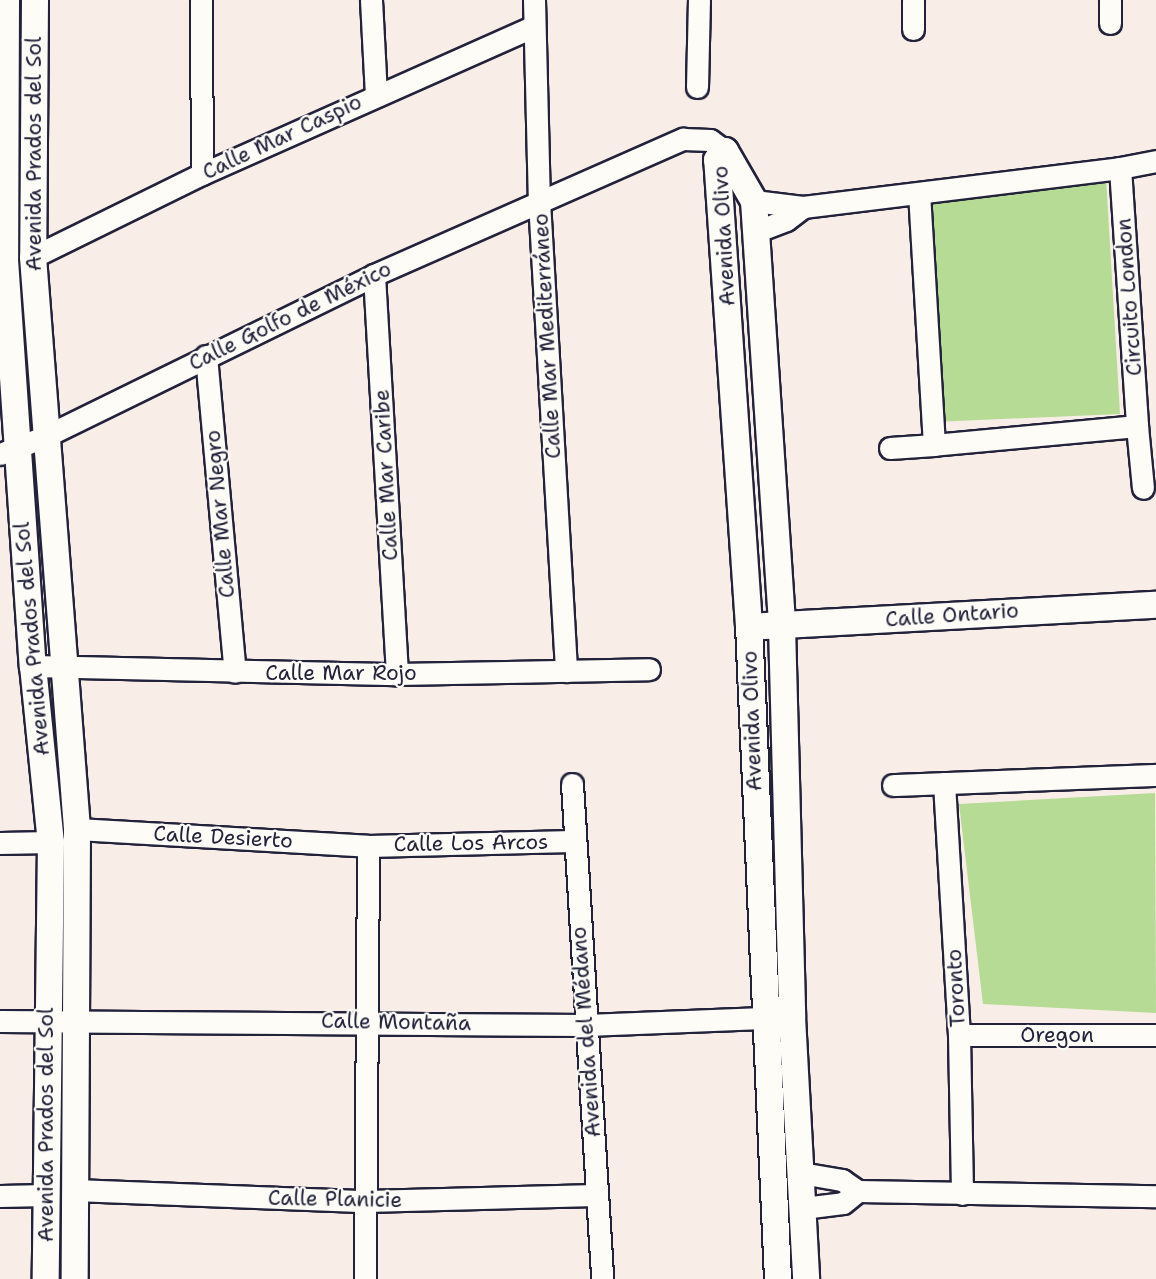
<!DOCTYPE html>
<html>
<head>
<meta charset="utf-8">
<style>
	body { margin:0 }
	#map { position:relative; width:1156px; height:1279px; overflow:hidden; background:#f9ede7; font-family:"Shantell Sans",sans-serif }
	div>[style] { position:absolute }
	.green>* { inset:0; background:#b6db95 }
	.roads { filter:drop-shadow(2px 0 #22223b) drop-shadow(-2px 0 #22223b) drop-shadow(0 2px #22223b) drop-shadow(0 -2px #22223b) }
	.minor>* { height:21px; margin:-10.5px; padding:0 10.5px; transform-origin:10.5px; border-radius:10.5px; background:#fdfcf7 }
	.tertiary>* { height:26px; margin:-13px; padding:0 13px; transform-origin:13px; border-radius:13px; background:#fdfcf7 }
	span { translate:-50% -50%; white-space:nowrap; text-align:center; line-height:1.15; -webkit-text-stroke:4.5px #fdfcf7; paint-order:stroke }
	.street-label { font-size:21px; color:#22223b }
</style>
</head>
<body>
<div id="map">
	<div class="green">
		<i style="clip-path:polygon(1106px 177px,1120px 414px,933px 422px,920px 200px)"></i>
		<i style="clip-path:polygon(1155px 793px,1156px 1013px,983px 1004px,959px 804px)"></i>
	</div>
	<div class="roads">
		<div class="minor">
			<i style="left:201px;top:0;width:174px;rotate:89.7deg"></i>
			<i style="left:371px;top:0;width:94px;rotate:87deg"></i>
			<i style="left:534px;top:0;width:201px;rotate:88.6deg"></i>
			<i style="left:539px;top:201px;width:471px;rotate:86.7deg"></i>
			<i style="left:1110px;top:23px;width:23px;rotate:-90deg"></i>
			<i style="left:913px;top:29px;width:29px;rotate:-90deg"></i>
			<i style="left:697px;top:87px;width:87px;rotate:-88.7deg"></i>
			<i style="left:1120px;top:168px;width:37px;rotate:-11deg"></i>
			<i style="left:754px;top:201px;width:49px;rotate:7deg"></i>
			<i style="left:803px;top:207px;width:319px;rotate:-7deg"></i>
			<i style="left:1120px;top:168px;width:259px;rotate:86.2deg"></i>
			<i style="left:1137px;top:426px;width:204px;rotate:174.7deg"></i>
			<i style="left:934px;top:445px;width:250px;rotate:-93.4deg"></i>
			<i style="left:755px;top:232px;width:33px;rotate:-21deg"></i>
			<i style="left:786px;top:220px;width:21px;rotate:-37deg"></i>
			<i style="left:33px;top:257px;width:188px;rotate:-26.2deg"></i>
			<i style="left:202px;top:174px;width:363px;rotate:-24deg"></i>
			<i style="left:374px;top:275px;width:400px;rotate:86.7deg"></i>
			<i style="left:206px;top:356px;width:317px;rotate:84.8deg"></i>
			<i style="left:1137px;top:426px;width:62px;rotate:84.5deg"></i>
			<i style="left:890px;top:448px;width:44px;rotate:-3.9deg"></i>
			<i style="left:0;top:454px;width:47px;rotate:-21.1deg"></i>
			<i style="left:44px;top:437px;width:368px;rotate:-26.1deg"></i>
			<i style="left:374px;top:275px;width:338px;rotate:-23.8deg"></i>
			<i style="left:683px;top:139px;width:27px;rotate:2deg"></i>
			<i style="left:710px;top:140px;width:19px;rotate:36deg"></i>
			<i style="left:33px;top:666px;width:364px;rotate:1.3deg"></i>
			<i style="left:397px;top:674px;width:252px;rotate:-1.1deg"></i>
			<i style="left:944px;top:783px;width:252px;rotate:86.6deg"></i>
			<i style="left:959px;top:1035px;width:159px;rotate:88.9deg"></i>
			<i style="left:572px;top:784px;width:496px;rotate:86.5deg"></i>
			<i style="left:893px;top:785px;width:263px;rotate:-2.2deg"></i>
			<i style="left:77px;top:829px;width:291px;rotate:3.3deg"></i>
			<i style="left:368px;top:846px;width:205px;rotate:-1.4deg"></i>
			<i style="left:0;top:843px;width:51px;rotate:-1.1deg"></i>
			<i style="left:0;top:1021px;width:586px;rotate:0.39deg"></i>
			<i style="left:586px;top:1025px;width:196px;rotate:-2.3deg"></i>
			<i style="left:959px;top:1035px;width:197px"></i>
			<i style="left:801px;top:1173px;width:42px;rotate:9.7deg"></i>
			<i style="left:842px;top:1180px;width:19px;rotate:35deg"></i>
			<i style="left:858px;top:1191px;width:298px;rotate:1deg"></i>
			<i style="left:74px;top:1190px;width:292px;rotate:2.2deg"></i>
			<i style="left:366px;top:1201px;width:230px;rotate:-1.5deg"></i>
			<i style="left:0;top:1196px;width:46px;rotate:-1.2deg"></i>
			<i style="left:803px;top:1208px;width:40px;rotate:-7.1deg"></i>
			<i style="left:843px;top:1203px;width:19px;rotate:-39deg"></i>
			<i style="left:365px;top:1279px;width:433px;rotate:-89.6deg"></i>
		</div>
		<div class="tertiary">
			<i style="left:6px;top:0;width:260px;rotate:90.2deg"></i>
			<i style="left:5px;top:260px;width:407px;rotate:86.1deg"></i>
			<i style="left:33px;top:666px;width:177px;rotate:84.2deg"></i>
			<i style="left:51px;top:842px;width:437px;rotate:90.7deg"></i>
			<i style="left:35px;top:0;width:257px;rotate:90.4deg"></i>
			<i style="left:33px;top:257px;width:574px;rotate:85.6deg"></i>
			<i style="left:77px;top:829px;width:450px;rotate:90.3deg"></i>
			<i style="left:764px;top:626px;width:393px;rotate:-3.1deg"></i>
			<i style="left:778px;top:1279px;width:654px;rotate:-92.54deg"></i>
			<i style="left:749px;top:626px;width:467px;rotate:-93.9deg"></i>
			<i style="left:717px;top:160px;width:12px;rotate:-48deg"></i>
			<i style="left:725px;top:151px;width:58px;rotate:59.9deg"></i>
			<i style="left:754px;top:201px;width:426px;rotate:86.2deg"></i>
			<i style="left:782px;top:626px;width:391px;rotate:88.5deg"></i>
			<i style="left:792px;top:1017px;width:262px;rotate:86.9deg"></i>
		</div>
	</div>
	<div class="street-label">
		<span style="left:282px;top:137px;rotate:-25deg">Calle Mar Caspio</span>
		<span style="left:34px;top:154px;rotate:-90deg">Avenida Prados del Sol</span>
		<span style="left:724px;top:236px;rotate:-93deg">Avenida Olivo</span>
		<span style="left:1129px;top:297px;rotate:-94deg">Circuito London</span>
		<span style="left:290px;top:316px;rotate:-26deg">Calle Golfo de México</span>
		<span style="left:547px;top:336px;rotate:-93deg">Calle Mar Mediterráneo</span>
		<span style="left:386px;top:475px;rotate:-93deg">Calle Mar Caribe</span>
		<span style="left:220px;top:514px;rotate:-95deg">Calle Mar Negro</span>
		<span style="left:952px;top:615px;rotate:-4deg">Calle Ontario</span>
		<span style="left:32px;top:639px;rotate:-95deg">Avenida Prados del Sol</span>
		<span style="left:341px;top:673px">Calle Mar Rojo</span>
		<span style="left:752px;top:721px;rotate:-92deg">Avenida Olivo</span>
		<span style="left:223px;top:837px;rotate:3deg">Calle Desierto</span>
		<span style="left:471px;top:843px;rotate:-1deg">Calle Los Arcos</span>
		<span style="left:956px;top:988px;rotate:-93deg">Toronto</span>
		<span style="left:396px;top:1022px;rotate:1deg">Calle Montaña</span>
		<span style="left:586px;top:1032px;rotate:-94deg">Avenida del Médano</span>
		<span style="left:1057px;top:1035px">Oregon</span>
		<span style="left:46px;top:1125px;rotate:-90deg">Avenida Prados del Sol</span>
		<span style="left:335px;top:1199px;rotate:1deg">Calle Planicie</span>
	</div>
</div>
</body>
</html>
